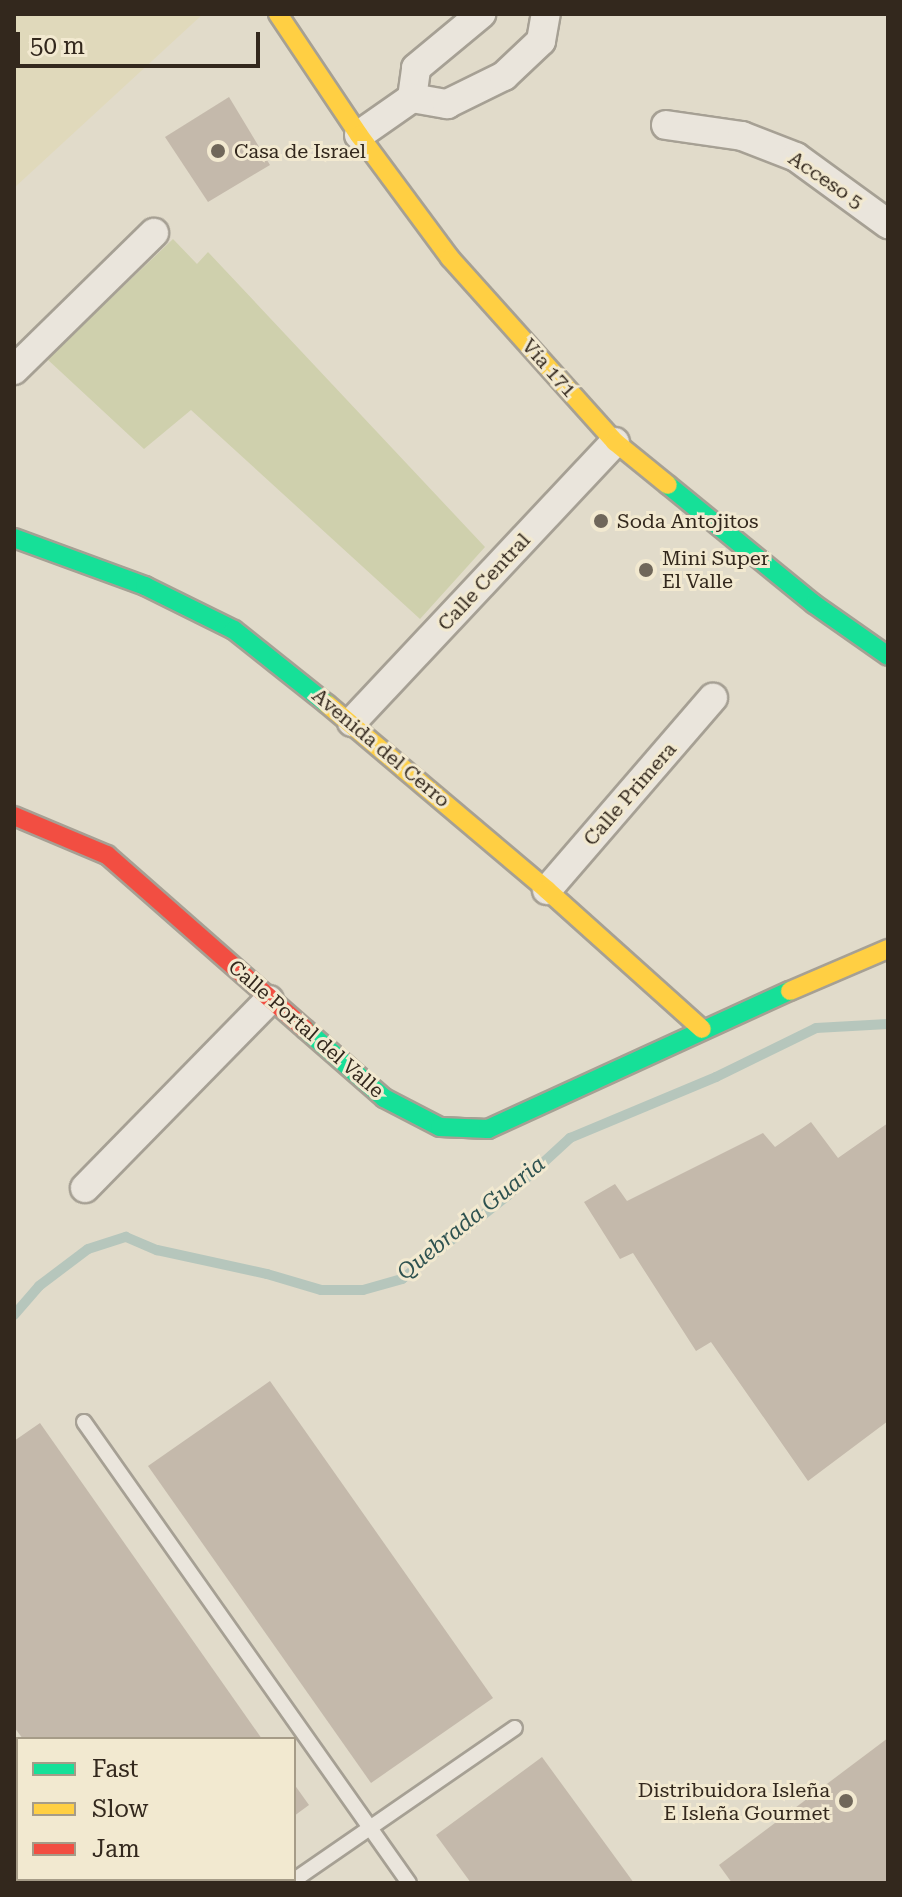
<!DOCTYPE html>
<html>
<head>
<meta charset="utf-8">
<style>
	body { margin:0 }
	#map { position:relative; width:902px; height:1897px; overflow:hidden; background:#e1dbca; font-family:"Roboto Serif",serif }
	div>[style] { position:absolute }
	.farmland>* { inset:0; background:#e0d9bb }
	.green>* { inset:0; background:#cfd0ad }
	.stream>* { height:10px; margin:-5px; padding:0 5px; transform-origin:5px; border-radius:5px; background:#b6c6bc }
	.building>* { inset:0; background:#c4b9ab }
	.roads { filter:drop-shadow(2px 0 #a6a094) drop-shadow(-2px 0 #a6a094) drop-shadow(0 2px #a6a094) drop-shadow(0 -2px #a6a094) }
	.lane>* { height:14px; margin:-7px; padding:0 7px; transform-origin:7px; border-radius:7px; background:#eae5dc }
	.street>* { height:28px; margin:-14px; padding:0 14px; transform-origin:14px; border-radius:14px; background:#eae5dc }
	.fast>* { height:18px; margin:-9px; padding:0 9px; transform-origin:9px; border-radius:9px; background:#16e098 }
	.slow>* { height:18px; margin:-9px; padding:0 9px; transform-origin:9px; border-radius:9px; background:#ffcf43 }
	.jam>* { height:18px; margin:-9px; padding:0 9px; transform-origin:9px; border-radius:9px; background:#f24e42 }
	.dots>* { width:22px; height:22px; translate:-50% -50%; box-sizing:border-box; border:4px solid #f2e9d0; border-radius:50% }
	span { translate:-50% -50%; white-space:nowrap; text-align:center; line-height:1.15; -webkit-text-stroke:6px #f2e9d0; paint-order:stroke }
	.poi-label { font-size:20px; color:#33281d }
	.left { translate:0 -50%; text-align:left }
	.right { translate:-100% -50%; text-align:right }
	.street-label { font-size:20px; color:#33281d }
	.water-label { font-size:22px; color:#2e5250; font-style:italic }
	.frame { position:absolute; inset:0; border:16px solid #33281d; pointer-events:none }
	.legend { position:absolute; left:16px; top:1737px; width:280px; height:144px; box-sizing:border-box; background:#f2e9d0; border:2px solid #a69c88; margin:0; padding:10px 14px; list-style:none; font-size:24px; color:#33281d }
	.legend li { display:flex; align-items:center; gap:16px; height:40px }
	.legend b { width:40px; border:2px solid #a69c88 }
	.scale { position:absolute; left:16px; top:32px; width:244px; height:36px; box-sizing:border-box; border:4px solid #33281d; border-top:0; padding-left:10px; font-size:24px; line-height:28px; white-space:nowrap; color:#33281d; -webkit-text-stroke:6px #f2e9d0; paint-order:stroke }
</style>
</head>
<body>
<div id="map">
	<div class="farmland">
		<i style="clip-path:polygon(14px 14px,203px 14px,14px 188px)"></i>
	</div>
	<div class="green">
		<i style="clip-path:polygon(173px 239px,197px 264px,208px 252px,485px 547px,420px 619px,191px 410px,144px 449px,47px 359px)"></i>
		<i style="clip-path:polygon(14px 1827px,18px 1827px,18px 1879px,72px 1879px,75px 1883px,14px 1883px)"></i>
	</div>
	<div class="stream">
		<i style="left:14px;top:1315px;width:38px;rotate:-49deg"></i>
		<i style="left:39px;top:1286px;width:61px;rotate:-37.1deg"></i>
		<i style="left:88px;top:1249px;width:40px;rotate:-18deg"></i>
		<i style="left:126px;top:1237px;width:34px;rotate:23deg"></i>
		<i style="left:157px;top:1250px;width:113px;rotate:12.3deg"></i>
		<i style="left:267px;top:1274px;width:56px;rotate:16.5deg"></i>
		<i style="left:321px;top:1290px;width:42px"></i>
		<i style="left:363px;top:1290px;width:41px;rotate:-15.8deg"></i>
		<i style="left:402px;top:1279px;width:134px;rotate:-38.3deg"></i>
		<i style="left:507px;top:1196px;width:86px;rotate:-42.6deg"></i>
		<i style="left:570px;top:1138px;width:158px;rotate:-22.7deg"></i>
		<i style="left:716px;top:1077px;width:111px;rotate:-26.1deg"></i>
		<i style="left:816px;top:1028px;width:72px;rotate:-3.2deg"></i>
	</div>
	<div class="building">
		<i style="clip-path:polygon(229px 97px,270px 165px,208px 202px,165px 137px)"></i>
		<i style="clip-path:polygon(811px 1122px,838px 1158px,888px 1123px,888px 1421px,808px 1481px,711px 1342px,696px 1351px,633px 1253px,620px 1259px,584px 1202px,615px 1184px,627px 1201px,763px 1133px,775px 1147px)"></i>
		<i style="clip-path:polygon(270px 1381px,493px 1698px,371px 1783px,148px 1466px)"></i>
		<i style="clip-path:polygon(40px 1423px,262px 1739px,23px 1739px,14px 1727px,14px 1441px)"></i>
		<i style="clip-path:polygon(888px 1738px,888px 1883px,732px 1883px,719px 1865px)"></i>
		<i style="clip-path:polygon(542px 1757px,634px 1883px,471px 1883px,436px 1835px)"></i>
		<i style="clip-path:polygon(294px 1784px,309px 1805px,294px 1816px)"></i>
		<i style="clip-path:polygon(121px 1879px,204px 1879px,198px 1883px,124px 1883px)"></i>
	</div>
	<div class="roads">
		<div class="lane">
			<i style="left:84px;top:1422px;width:564px;rotate:54.82deg"></i>
			<i style="left:290px;top:1883px;width:273px;rotate:-34.6deg"></i>
		</div>
		<div class="street">
			<i style="left:412px;top:98px;width:30px;rotate:-82deg"></i>
			<i style="left:416px;top:68px;width:85px;rotate:-39.7deg"></i>
			<i style="left:666px;top:125px;width:77px;rotate:8.2deg"></i>
			<i style="left:742px;top:136px;width:58px;rotate:21.3deg"></i>
			<i style="left:796px;top:157px;width:114px;rotate:36.1deg"></i>
			<i style="left:359px;top:135px;width:65px;rotate:-34.9deg"></i>
			<i style="left:412px;top:98px;width:36px;rotate:10deg"></i>
			<i style="left:447px;top:104px;width:64px;rotate:-26.2deg"></i>
			<i style="left:504px;top:76px;width:51px;rotate:-43.4deg"></i>
			<i style="left:541px;top:41px;width:27px;rotate:-80deg"></i>
			<i style="left:14px;top:370px;width:196px;rotate:-44.4deg"></i>
			<i style="left:352px;top:722px;width:384px;rotate:-46.8deg"></i>
			<i style="left:547px;top:890px;width:254px;rotate:-49.2deg"></i>
			<i style="left:85px;top:1188px;width:263px;rotate:-45.6deg"></i>
		</div>
		<div class="fast">
			<i style="left:668px;top:485px;width:188px;rotate:39.2deg"></i>
			<i style="left:814px;top:604px;width:90px;rotate:35.1deg"></i>
			<i style="left:14px;top:538px;width:140px;rotate:20.1deg"></i>
			<i style="left:145px;top:586px;width:99px;rotate:26.3deg"></i>
			<i style="left:234px;top:630px;width:119px;rotate:38.5deg"></i>
			<i style="left:305px;top:1029px;width:105px;rotate:41.1deg"></i>
			<i style="left:384px;top:1098px;width:63px;rotate:27.4deg"></i>
			<i style="left:440px;top:1127px;width:48px;rotate:2.4deg"></i>
			<i style="left:488px;top:1129px;width:332px;rotate:-24.6deg"></i>
		</div>
		<div class="slow">
			<i style="left:278px;top:14px;width:146px;rotate:56.2deg"></i>
			<i style="left:359px;top:135px;width:153px;rotate:53.5deg"></i>
			<i style="left:450px;top:258px;width:247px;rotate:48.1deg"></i>
			<i style="left:615px;top:442px;width:68px;rotate:39.1deg"></i>
			<i style="left:327px;top:704px;width:288px;rotate:40.2deg"></i>
			<i style="left:547px;top:890px;width:208px;rotate:41.9deg"></i>
			<i style="left:790px;top:991px;width:107px;rotate:-23.2deg"></i>
		</div>
		<div class="jam">
			<i style="left:14px;top:816px;width:101px;rotate:22.8deg"></i>
			<i style="left:107px;top:855px;width:264px;rotate:41.3deg"></i>
		</div>
	</div>
	<div class="dots">
		<i style="left:218px;top:151px;background:#70675a"></i>
		<i style="left:601px;top:521px;background:#70675a"></i>
		<i style="left:646px;top:570px;background:#70675a"></i>
		<i style="left:846px;top:1801px;background:#70675a"></i>
	</div>
	<div class="poi-label">
		<span class="left" style="left:234px;top:151px">Casa de Israel</span>
		<span class="left" style="left:617px;top:521px">Soda Antojitos</span>
		<span class="left" style="left:662px;top:570px">Mini Super<br>El Valle</span>
		<span class="right" style="left:830px;top:1802px">Distribuidora Isleña<br>E Isleña Gourmet</span>
	</div>
	<div class="street-label">
		<span style="left:826px;top:180px;rotate:34deg">Acceso 5</span>
		<span style="left:549px;top:368px;rotate:48deg">Vía 171</span>
		<span style="left:484px;top:582px;rotate:-47deg">Calle Central</span>
		<span style="left:381px;top:748px;rotate:40deg">Avenida del Cerro</span>
		<span style="left:630px;top:794px;rotate:-49deg">Calle Primera</span>
		<span style="left:306px;top:1029px;rotate:41deg">Calle Portal del Valle</span>
	</div>
	<div class="water-label">
		<span style="left:471px;top:1218px;rotate:-39deg">Quebrada Guaria</span>
	</div>
	<div class="frame"></div>
	<ul class="legend">
	<li><b style="height:10px;background:#16e098"></b>Fast</li>
	<li><b style="height:10px;background:#ffcf43"></b>Slow</li>
	<li><b style="height:10px;background:#f24e42"></b>Jam</li>
	</ul>
	<div class="scale">50 m</div>
</div>
</body>
</html>
